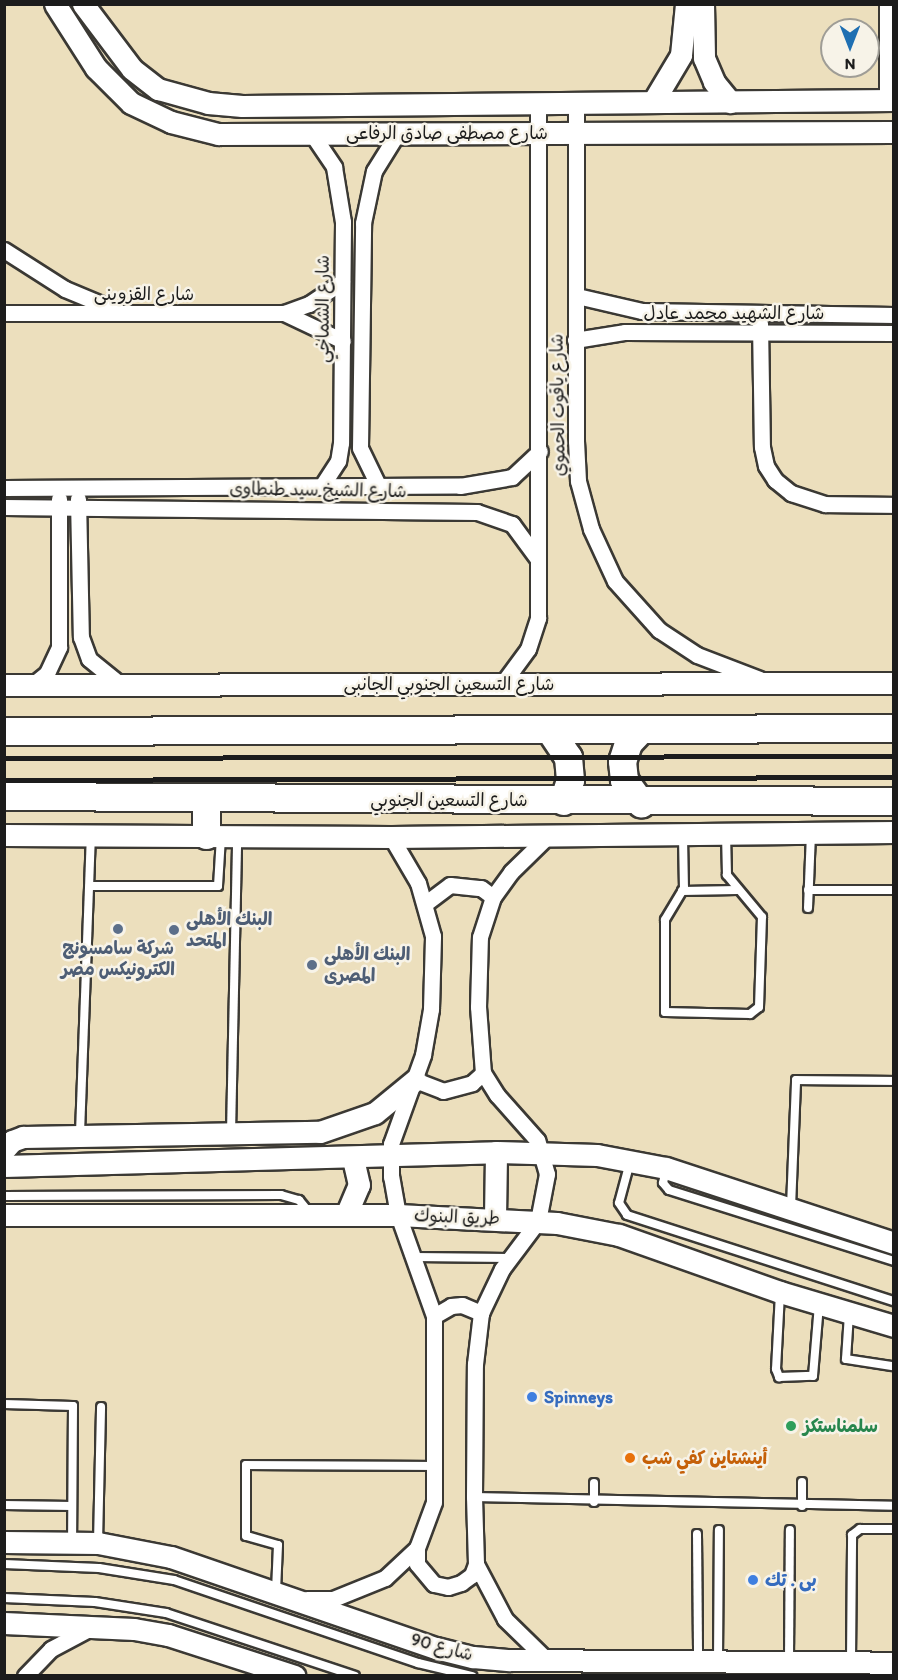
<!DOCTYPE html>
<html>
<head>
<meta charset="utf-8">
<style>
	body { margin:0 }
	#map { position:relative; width:898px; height:1680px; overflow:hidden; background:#ecdfbd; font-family:Itim,"Playpen Sans Arabic",sans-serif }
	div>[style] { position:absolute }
	.roads { filter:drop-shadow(2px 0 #3b3934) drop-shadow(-2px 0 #3b3934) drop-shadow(0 2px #3b3934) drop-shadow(0 -2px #3b3934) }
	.lane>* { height:8px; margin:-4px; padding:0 4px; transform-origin:4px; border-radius:4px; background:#fff }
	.street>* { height:15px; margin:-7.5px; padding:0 7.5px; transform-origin:7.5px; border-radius:7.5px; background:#fff }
	.secondary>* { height:21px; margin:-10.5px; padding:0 10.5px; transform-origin:10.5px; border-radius:10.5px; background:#fff }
	.highway>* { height:27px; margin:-13.5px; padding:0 13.5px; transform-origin:13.5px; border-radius:13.5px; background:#fff }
	.rail>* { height:4.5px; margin:-2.25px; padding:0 2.25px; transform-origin:2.25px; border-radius:2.25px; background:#1c1c1c }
	.dots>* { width:16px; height:16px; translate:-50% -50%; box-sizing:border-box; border:3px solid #f7f3e8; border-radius:50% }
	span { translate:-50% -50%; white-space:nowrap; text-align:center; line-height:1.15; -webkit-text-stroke:5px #f7f3e8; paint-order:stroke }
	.street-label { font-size:18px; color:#1c1c1c }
	.service-label { font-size:18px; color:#4e5e75; font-weight:700 }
	.left { translate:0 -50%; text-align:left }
	.shop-label { font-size:18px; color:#366cbe; font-weight:700 }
	.leisure-label { font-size:18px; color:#27864d; font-weight:700 }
	.food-label { font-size:18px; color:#c56008; font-weight:700 }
	.frame { position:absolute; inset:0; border:6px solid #1c1c1c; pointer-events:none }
	.north { position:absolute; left:820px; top:18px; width:60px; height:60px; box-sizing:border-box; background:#f7f3e8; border:2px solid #9f9d96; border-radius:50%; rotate:180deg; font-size:16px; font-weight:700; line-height:24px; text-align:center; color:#1c1c1c }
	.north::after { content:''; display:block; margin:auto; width:21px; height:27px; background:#1f6fb2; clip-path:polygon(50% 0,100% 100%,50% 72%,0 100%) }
</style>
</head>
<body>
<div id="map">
	<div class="roads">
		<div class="lane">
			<i style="left:683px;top:837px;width:51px;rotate:88.9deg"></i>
			<i style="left:684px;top:888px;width:37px;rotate:121deg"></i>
			<i style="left:665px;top:920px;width:92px;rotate:90deg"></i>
			<i style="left:665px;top:1012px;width:85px;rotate:1.3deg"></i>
			<i style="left:750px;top:1014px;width:11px;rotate:-38deg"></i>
			<i style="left:759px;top:1007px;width:90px;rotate:-88.1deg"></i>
			<i style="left:762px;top:917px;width:55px;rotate:-129.8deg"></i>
			<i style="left:727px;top:875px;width:40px;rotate:-91.4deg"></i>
			<i style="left:90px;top:886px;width:128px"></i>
			<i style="left:218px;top:886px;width:49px;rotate:-86.5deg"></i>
			<i style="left:808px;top:890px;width:86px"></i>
			<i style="left:682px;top:891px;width:55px;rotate:-1deg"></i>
			<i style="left:808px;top:908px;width:74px;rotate:-87.7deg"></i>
			<i style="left:80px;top:1133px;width:296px;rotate:-87.9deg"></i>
			<i style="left:231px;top:1133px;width:297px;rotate:-88.8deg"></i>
			<i style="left:630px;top:1162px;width:42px;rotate:105deg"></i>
			<i style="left:619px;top:1203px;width:14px;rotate:56deg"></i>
			<i style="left:627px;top:1215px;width:281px;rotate:17.9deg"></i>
			<i style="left:666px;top:1169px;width:14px;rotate:102deg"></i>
			<i style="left:663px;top:1183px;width:9px;rotate:49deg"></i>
			<i style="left:669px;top:1190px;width:236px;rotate:17.5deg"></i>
			<i style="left:4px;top:1196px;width:277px;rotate:-0.2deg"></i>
			<i style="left:281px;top:1195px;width:19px;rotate:16deg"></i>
			<i style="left:299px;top:1200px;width:14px;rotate:51deg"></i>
			<i style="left:791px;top:1207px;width:127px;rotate:-87.7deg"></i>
			<i style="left:796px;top:1080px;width:98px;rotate:0.6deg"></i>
			<i style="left:414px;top:1257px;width:95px;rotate:0.6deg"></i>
			<i style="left:780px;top:1293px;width:76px;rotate:93deg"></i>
			<i style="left:776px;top:1369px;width:9px;rotate:69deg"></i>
			<i style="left:779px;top:1377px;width:34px;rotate:-2deg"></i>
			<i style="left:813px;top:1376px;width:72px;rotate:-85.2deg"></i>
			<i style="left:849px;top:1314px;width:45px;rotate:93.8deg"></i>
			<i style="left:846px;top:1359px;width:47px;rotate:8.7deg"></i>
			<i style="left:4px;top:1404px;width:69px;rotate:1.7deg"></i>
			<i style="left:73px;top:1406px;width:134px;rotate:90.4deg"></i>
			<i style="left:594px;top:1483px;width:19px;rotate:90deg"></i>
			<i style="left:474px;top:1497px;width:420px;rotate:1.2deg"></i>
			<i style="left:4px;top:1505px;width:68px;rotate:0.8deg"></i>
			<i style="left:802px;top:1506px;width:24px;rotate:-90deg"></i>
			<i style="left:697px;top:1534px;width:126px;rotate:89.5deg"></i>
			<i style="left:98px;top:1542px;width:135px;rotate:-88.7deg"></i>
			<i style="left:4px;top:1564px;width:95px;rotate:2.4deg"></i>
			<i style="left:99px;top:1568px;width:76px;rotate:9.1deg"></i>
			<i style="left:174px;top:1580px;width:258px;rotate:18.8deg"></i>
			<i style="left:418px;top:1663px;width:56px;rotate:13.5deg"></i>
			<i style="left:276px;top:1591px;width:46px;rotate:-87.5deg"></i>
			<i style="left:278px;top:1545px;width:33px;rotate:-164deg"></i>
			<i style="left:246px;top:1536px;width:71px;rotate:-90deg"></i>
			<i style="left:246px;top:1465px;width:190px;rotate:0.3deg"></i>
			<i style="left:4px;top:1598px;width:91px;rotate:2.5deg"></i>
			<i style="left:95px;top:1602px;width:72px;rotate:8.8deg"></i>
			<i style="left:166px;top:1613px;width:199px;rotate:18.4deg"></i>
			<i style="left:718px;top:1660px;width:130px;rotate:-89.6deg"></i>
			<i style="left:789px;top:1660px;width:130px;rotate:-89.6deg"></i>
			<i style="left:851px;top:1660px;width:125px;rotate:-89.5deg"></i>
			<i style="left:852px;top:1535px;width:10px;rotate:-37deg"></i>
			<i style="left:860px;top:1529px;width:34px"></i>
		</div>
		<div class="street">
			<i style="left:887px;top:4px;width:96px;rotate:90deg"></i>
			<i style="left:576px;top:103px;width:338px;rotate:90deg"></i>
			<i style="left:576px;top:441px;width:40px;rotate:87.1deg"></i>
			<i style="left:578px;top:481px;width:50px;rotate:74.8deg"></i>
			<i style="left:591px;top:529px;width:57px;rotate:65.2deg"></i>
			<i style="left:615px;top:581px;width:66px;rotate:48.1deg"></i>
			<i style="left:659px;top:630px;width:45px;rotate:33.3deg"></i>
			<i style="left:697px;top:655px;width:67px;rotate:20.9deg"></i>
			<i style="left:312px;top:134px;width:40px;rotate:56deg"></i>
			<i style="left:334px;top:167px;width:56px;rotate:80.7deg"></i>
			<i style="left:343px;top:222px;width:221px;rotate:90.5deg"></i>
			<i style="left:341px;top:443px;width:18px;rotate:99deg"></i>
			<i style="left:338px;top:461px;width:31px;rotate:123deg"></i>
			<i style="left:4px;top:250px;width:72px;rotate:32.6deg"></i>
			<i style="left:65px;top:289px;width:57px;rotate:22.5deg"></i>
			<i style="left:577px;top:296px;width:67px;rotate:13deg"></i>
			<i style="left:642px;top:311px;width:252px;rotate:0.9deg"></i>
			<i style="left:4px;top:313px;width:280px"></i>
			<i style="left:284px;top:313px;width:27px;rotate:-20deg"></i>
			<i style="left:309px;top:304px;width:40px;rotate:-34deg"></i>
			<i style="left:284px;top:313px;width:65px;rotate:25.4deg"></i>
			<i style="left:760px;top:323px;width:124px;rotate:89.1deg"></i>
			<i style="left:762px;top:447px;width:19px;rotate:78deg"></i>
			<i style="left:766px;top:466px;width:17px;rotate:57deg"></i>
			<i style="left:775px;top:480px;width:21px;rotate:39deg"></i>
			<i style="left:791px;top:493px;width:36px;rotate:18deg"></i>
			<i style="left:825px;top:504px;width:69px;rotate:0.8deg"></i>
			<i style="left:575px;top:340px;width:51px;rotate:-9.1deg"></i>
			<i style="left:625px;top:332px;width:269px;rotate:0.2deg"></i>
			<i style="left:378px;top:485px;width:41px;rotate:-115.9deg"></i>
			<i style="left:360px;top:448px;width:225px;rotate:-89.2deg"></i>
			<i style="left:363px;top:223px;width:53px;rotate:-78.1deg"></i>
			<i style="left:374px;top:171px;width:44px;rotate:-58.1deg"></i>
			<i style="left:4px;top:488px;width:456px;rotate:-0.3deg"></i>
			<i style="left:460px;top:486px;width:53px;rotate:-9.8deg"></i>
			<i style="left:512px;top:477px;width:38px;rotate:-43deg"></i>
			<i style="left:78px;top:499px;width:138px;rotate:88.8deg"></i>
			<i style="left:81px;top:637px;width:23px;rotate:70deg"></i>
			<i style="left:89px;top:659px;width:41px;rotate:39.1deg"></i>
			<i style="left:4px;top:507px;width:473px;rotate:0.6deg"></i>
			<i style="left:477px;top:512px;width:37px;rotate:19deg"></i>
			<i style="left:512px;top:524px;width:42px;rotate:53.7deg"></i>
			<i style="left:503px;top:683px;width:42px;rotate:-53.7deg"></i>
			<i style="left:528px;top:649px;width:33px;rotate:-72deg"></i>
			<i style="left:538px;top:618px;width:515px;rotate:-90deg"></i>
			<i style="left:31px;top:686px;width:21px;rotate:-39deg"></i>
			<i style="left:47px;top:673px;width:29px;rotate:-65deg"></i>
			<i style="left:59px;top:647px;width:148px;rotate:-90deg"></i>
			<i style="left:426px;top:903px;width:30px;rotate:-37deg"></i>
			<i style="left:450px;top:885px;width:31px;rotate:6deg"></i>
			<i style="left:481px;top:888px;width:15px;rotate:37deg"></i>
			<i style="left:415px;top:1080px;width:30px;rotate:21deg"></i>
			<i style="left:443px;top:1091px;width:30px;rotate:-15deg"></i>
			<i style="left:472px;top:1083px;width:15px;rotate:-42deg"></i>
			<i style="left:434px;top:1316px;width:20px;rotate:-30deg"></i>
			<i style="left:451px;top:1306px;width:11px;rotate:-5deg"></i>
			<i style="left:462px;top:1305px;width:21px;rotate:23deg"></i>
			<i style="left:417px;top:1548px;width:16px;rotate:90deg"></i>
			<i style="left:417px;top:1564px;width:26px;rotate:50deg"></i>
			<i style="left:434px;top:1584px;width:14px;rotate:12deg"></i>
			<i style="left:448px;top:1587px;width:14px;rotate:-17deg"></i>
			<i style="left:461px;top:1583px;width:14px;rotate:-36deg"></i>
			<i style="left:472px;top:1575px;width:12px;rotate:-70deg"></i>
			<i style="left:307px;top:1599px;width:26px"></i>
			<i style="left:333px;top:1599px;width:56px;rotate:-22deg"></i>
			<i style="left:385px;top:1578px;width:44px;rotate:-43.2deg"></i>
			<i style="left:417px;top:1548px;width:49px;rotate:-69.7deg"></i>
			<i style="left:434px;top:1502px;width:186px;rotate:-90deg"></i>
			<i style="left:434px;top:1316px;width:107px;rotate:-109.6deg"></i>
			<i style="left:398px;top:1215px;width:39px;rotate:-100deg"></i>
			<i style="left:391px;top:1177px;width:33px;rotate:-90deg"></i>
			<i style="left:391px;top:1144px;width:95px;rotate:-70.2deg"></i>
			<i style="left:423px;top:1055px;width:47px;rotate:-80.1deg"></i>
			<i style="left:431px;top:1009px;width:73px;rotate:-88.4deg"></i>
			<i style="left:433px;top:936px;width:55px;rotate:-105.8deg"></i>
			<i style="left:418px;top:883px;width:53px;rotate:-120.4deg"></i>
			<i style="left:547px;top:1660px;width:59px;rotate:-135.7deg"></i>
			<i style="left:505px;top:1619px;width:62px;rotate:-117.8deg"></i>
			<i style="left:476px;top:1564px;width:67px;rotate:-91.7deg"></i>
			<i style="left:474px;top:1497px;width:133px;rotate:-89.6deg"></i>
			<i style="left:475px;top:1364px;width:51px;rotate:-83.3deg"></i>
			<i style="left:481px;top:1313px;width:49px;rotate:-64.5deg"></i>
			<i style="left:502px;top:1269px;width:60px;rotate:-53.1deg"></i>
			<i style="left:538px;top:1221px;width:48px;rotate:-79.2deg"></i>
			<i style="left:547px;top:1174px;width:35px;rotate:-106deg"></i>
			<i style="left:537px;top:1140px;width:60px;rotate:-131.6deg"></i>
			<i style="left:497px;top:1095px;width:26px;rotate:-122deg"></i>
			<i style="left:483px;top:1073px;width:66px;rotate:-94.3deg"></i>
			<i style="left:478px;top:1007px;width:70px;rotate:-88.4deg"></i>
			<i style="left:480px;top:937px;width:42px;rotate:-72deg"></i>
			<i style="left:493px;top:897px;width:31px;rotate:-54deg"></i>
			<i style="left:511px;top:872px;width:52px;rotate:-44.2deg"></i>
			<i style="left:25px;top:1676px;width:37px;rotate:-46deg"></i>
			<i style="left:51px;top:1649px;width:43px;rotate:-27.8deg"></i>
		</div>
		<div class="secondary">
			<i style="left:55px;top:4px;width:76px;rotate:57.4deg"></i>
			<i style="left:96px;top:68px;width:49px;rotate:45deg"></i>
			<i style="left:131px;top:103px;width:44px;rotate:25.4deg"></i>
			<i style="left:171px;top:122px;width:49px;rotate:14.3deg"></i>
			<i style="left:218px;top:134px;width:676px;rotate:-0.17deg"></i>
			<i style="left:83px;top:4px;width:81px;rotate:53deg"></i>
			<i style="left:132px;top:69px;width:33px;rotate:38deg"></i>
			<i style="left:158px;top:89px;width:52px;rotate:15.6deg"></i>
			<i style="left:208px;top:103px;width:34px;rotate:5deg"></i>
			<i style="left:242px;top:106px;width:652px;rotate:-0.53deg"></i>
			<i style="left:703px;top:4px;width:54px;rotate:88.9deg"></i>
			<i style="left:704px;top:58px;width:26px;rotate:67deg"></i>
			<i style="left:714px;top:82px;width:26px;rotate:51deg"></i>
			<i style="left:653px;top:102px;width:55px;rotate:-59.2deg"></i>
			<i style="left:681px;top:55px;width:51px;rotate:-84.4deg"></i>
			<i style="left:4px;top:685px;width:890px;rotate:-0.13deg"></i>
			<i style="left:4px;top:835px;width:387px;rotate:0.3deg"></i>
			<i style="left:391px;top:837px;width:503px;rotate:-0.57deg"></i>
			<i style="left:4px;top:1150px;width:12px;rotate:-48deg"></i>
			<i style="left:12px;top:1141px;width:12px;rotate:-20deg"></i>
			<i style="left:23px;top:1137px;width:297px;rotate:-1deg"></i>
			<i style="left:320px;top:1132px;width:58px;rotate:-19.1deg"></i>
			<i style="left:375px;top:1113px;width:52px;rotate:-39.5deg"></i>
			<i style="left:4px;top:1166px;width:492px;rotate:-1.6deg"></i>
			<i style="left:496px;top:1152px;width:101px;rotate:1.7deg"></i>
			<i style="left:597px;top:1155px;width:70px;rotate:10.7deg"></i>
			<i style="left:666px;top:1168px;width:240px;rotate:18.2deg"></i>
			<i style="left:4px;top:1215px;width:394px"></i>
			<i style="left:398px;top:1215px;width:159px;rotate:2.9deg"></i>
			<i style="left:557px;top:1223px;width:63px;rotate:11deg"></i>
			<i style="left:619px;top:1235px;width:171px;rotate:19.5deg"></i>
			<i style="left:780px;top:1292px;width:119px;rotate:16.6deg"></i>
			<i style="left:346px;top:1215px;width:33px;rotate:-67deg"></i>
			<i style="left:359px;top:1185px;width:28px;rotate:-103deg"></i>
			<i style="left:495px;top:1218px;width:66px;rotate:-89.1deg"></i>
			<i style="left:4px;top:1542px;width:94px;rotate:0.6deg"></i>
			<i style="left:98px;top:1543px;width:74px;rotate:10.9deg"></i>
			<i style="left:171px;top:1557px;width:280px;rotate:19deg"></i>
			<i style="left:436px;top:1648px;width:38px;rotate:14deg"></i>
			<i style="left:473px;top:1657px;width:37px;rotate:5deg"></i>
			<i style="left:510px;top:1660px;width:384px;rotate:0.4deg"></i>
			<i style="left:4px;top:1623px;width:130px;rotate:2.6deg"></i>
			<i style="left:134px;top:1629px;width:35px;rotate:10deg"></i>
			<i style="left:168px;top:1635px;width:133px;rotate:17.9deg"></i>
		</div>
		<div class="highway">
			<i style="left:549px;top:729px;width:34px;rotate:56deg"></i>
			<i style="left:568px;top:757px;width:23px;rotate:85deg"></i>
			<i style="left:570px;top:780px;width:22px;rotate:108deg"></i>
			<i style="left:641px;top:729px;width:19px;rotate:133deg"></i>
			<i style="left:628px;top:743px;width:19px;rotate:108deg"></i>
			<i style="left:622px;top:761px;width:19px;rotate:84deg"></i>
			<i style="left:624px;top:780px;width:29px;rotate:54deg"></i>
			<i style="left:4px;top:731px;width:890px;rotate:-0.19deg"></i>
			<i style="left:4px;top:796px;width:890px;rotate:0.32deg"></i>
			<i style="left:206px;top:835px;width:37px;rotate:-90deg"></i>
		</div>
	</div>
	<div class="rail">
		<i style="left:4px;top:758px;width:890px;rotate:-0.13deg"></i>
		<i style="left:4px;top:780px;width:890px;rotate:-0.19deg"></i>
	</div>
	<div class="dots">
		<i style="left:118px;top:929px;background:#5c6f8a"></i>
		<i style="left:174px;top:930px;background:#5c6f8a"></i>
		<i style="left:312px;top:965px;background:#5c6f8a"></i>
		<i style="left:532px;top:1397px;background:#3f7fe0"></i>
		<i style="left:791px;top:1426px;background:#2e9e5b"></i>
		<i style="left:630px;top:1458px;background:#e8710a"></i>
		<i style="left:753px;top:1580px;background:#3f7fe0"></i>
	</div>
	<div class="street-label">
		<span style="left:447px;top:133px">شارع مصطفى صادق الرفاعى</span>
		<span style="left:144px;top:294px">شارع القزوينى</span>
		<span style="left:323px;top:309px;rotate:-90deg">شارع الشماخي</span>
		<span style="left:734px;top:313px">شارع الشهيد محمد عادل</span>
		<span style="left:558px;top:405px;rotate:-91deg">شارع ياقوت الحموي</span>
		<span style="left:318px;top:490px;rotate:1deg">شارع الشيخ سيد طنطاوى</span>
		<span style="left:449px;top:684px">شارع التسعين الجنوبي الجانبى</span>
		<span style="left:449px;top:800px">شارع التسعين الجنوبي</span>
		<span style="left:457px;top:1217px;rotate:2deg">طريق البنوك</span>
		<span style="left:442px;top:1647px;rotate:15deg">شارع 90</span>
	</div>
	<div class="service-label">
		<span class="left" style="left:186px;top:930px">البنك الأهلى<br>المتحد</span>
		<span style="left:118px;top:959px">شركة سامسونج<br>الكترونيكس مصر</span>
		<span class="left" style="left:324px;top:965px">البنك الأهلى<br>المصرى</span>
	</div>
	<div class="shop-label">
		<span class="left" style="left:544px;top:1397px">Spinneys</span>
		<span class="left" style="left:765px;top:1580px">بى . تك</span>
	</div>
	<div class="leisure-label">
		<span class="left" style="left:803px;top:1426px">سلمناستكز</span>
	</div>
	<div class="food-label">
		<span class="left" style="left:642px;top:1458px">أينشتاين كفي شب</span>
	</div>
	<div class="frame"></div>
	<div class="north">N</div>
</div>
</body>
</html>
